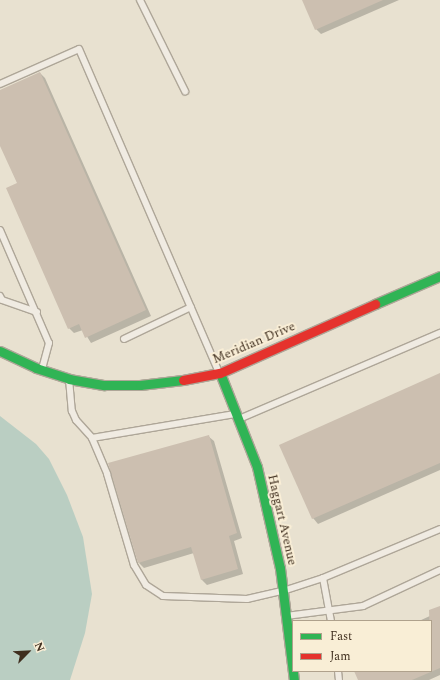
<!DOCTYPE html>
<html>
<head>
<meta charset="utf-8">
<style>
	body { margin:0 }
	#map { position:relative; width:440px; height:680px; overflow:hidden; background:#e8e1d0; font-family:Spectral,serif }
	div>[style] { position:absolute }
	.water>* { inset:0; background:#bacec2 }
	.shadow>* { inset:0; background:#0003 }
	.building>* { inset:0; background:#ccbfb0 }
	.roads { filter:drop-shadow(1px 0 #aea698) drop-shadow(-1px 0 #aea698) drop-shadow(0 1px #aea698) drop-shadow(0 -1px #aea698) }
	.lane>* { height:6px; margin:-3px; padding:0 3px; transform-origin:3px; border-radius:3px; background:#f0ebe2 }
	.fast>* { height:9px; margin:-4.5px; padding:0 4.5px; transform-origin:4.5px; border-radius:4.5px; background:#30b455 }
	.jam>* { height:9px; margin:-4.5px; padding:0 4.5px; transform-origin:4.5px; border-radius:4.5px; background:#e5322d }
	span { translate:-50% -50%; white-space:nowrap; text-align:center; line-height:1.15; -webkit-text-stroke:4px #f9eed6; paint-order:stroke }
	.street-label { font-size:13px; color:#3f2e1e }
	.legend { position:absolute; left:292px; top:620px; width:140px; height:52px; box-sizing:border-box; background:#f9eed6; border:1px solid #afa18c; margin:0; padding:5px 7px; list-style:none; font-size:12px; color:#3f2e1e }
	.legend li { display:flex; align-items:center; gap:8px; height:20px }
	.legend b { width:20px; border:1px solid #afa18c }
	.north { position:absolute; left:8px; top:632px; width:40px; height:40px; -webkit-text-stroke:3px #f9eed6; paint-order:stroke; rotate:66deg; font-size:11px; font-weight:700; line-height:16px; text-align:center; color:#3f2e1e }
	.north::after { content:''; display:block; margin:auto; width:14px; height:18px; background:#3f2e1e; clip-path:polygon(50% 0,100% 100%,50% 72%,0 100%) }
</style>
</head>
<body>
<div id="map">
	<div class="water">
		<i style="clip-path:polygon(0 416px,36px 444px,49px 459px,67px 495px,83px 537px,92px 594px,85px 633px,70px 680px,0 680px)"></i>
	</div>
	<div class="shadow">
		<i style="clip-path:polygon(303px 0,399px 0,321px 34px,316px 29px)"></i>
		<i style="clip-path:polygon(40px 73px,45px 78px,151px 316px,91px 343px,83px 330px,74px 333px,69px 328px,18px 184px,0 143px,0 91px)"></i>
		<i style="clip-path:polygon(440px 374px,440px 470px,318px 524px,313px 518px)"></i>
		<i style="clip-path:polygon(208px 436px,214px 441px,242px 538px,234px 541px,243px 574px,207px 585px,202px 580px,194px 553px,144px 568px,139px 563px)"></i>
		<i style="clip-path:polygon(440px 607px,440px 675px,429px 680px,359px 680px,355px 671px,431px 671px,431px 621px,419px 621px,432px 615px)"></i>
	</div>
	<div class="building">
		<i style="clip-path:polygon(302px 0,383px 0,315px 30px)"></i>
		<i style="clip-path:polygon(40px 72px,146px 310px,85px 338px,79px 324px,68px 329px,6px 188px,17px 183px,0 146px,0 90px)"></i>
		<i style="clip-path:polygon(440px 373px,440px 463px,312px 519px,279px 445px)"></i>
		<i style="clip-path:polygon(209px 435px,237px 533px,229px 536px,238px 569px,201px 580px,191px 547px,138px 563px,108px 463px)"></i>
		<i style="clip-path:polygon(440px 606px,440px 668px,412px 680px,358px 680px,354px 671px,431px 671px,429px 610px)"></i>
	</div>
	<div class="roads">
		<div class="lane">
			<i style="left:140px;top:0;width:102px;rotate:63.7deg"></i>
			<i style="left:0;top:84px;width:86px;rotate:-23.9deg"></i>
			<i style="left:79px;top:49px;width:352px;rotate:66.6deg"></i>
			<i style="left:0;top:230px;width:123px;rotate:66.6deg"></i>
			<i style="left:49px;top:343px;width:27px;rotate:105deg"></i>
			<i style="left:0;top:296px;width:4px;rotate:63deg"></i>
			<i style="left:2px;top:300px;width:37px;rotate:19deg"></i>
			<i style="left:124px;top:339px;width:74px;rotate:-25.5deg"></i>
			<i style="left:69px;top:379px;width:32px;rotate:85deg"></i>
			<i style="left:72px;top:411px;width:10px;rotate:66deg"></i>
			<i style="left:76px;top:420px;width:24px;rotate:48deg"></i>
			<i style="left:92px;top:438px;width:145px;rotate:-9.5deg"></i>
			<i style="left:239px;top:419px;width:219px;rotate:-23.2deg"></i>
			<i style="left:92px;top:438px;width:39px;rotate:67deg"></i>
			<i style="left:107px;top:474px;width:95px;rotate:73.5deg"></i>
			<i style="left:134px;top:565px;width:23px;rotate:59deg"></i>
			<i style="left:146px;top:585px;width:20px;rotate:33deg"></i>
			<i style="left:163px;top:596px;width:84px;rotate:2deg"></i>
			<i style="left:247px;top:599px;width:37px;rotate:-13deg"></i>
			<i style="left:283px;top:591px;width:42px;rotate:-18deg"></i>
			<i style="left:323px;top:578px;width:127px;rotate:-22.7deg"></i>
			<i style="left:323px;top:578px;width:44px;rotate:79.5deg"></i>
			<i style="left:286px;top:616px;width:78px;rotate:-7.4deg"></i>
			<i style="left:363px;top:606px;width:85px;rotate:-25.1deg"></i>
			<i style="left:338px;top:671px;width:9px;rotate:84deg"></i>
		</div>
		<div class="fast">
			<i style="left:375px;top:304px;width:71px;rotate:-23.3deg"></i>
			<i style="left:0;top:351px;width:40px;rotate:25deg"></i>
			<i style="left:36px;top:368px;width:35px;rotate:18deg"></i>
			<i style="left:69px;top:379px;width:36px;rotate:10deg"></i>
			<i style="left:104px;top:385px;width:36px"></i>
			<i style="left:140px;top:385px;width:43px;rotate:-6.6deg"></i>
			<i style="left:220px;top:373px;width:101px;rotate:68.5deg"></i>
			<i style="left:257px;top:467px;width:104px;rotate:77.2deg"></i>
			<i style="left:280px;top:568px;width:113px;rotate:82.9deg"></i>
		</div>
		<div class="jam">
			<i style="left:183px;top:380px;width:38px;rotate:-11deg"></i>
			<i style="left:220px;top:373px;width:170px;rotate:-24deg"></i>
		</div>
	</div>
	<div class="street-label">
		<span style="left:254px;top:343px;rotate:-23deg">Meridian Drive</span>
		<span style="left:282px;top:520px;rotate:77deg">Haggart Avenue</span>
	</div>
	<ul class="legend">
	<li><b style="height:5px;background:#30b455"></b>Fast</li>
	<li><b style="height:5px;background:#e5322d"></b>Jam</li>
	</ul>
	<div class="north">N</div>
</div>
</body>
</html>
